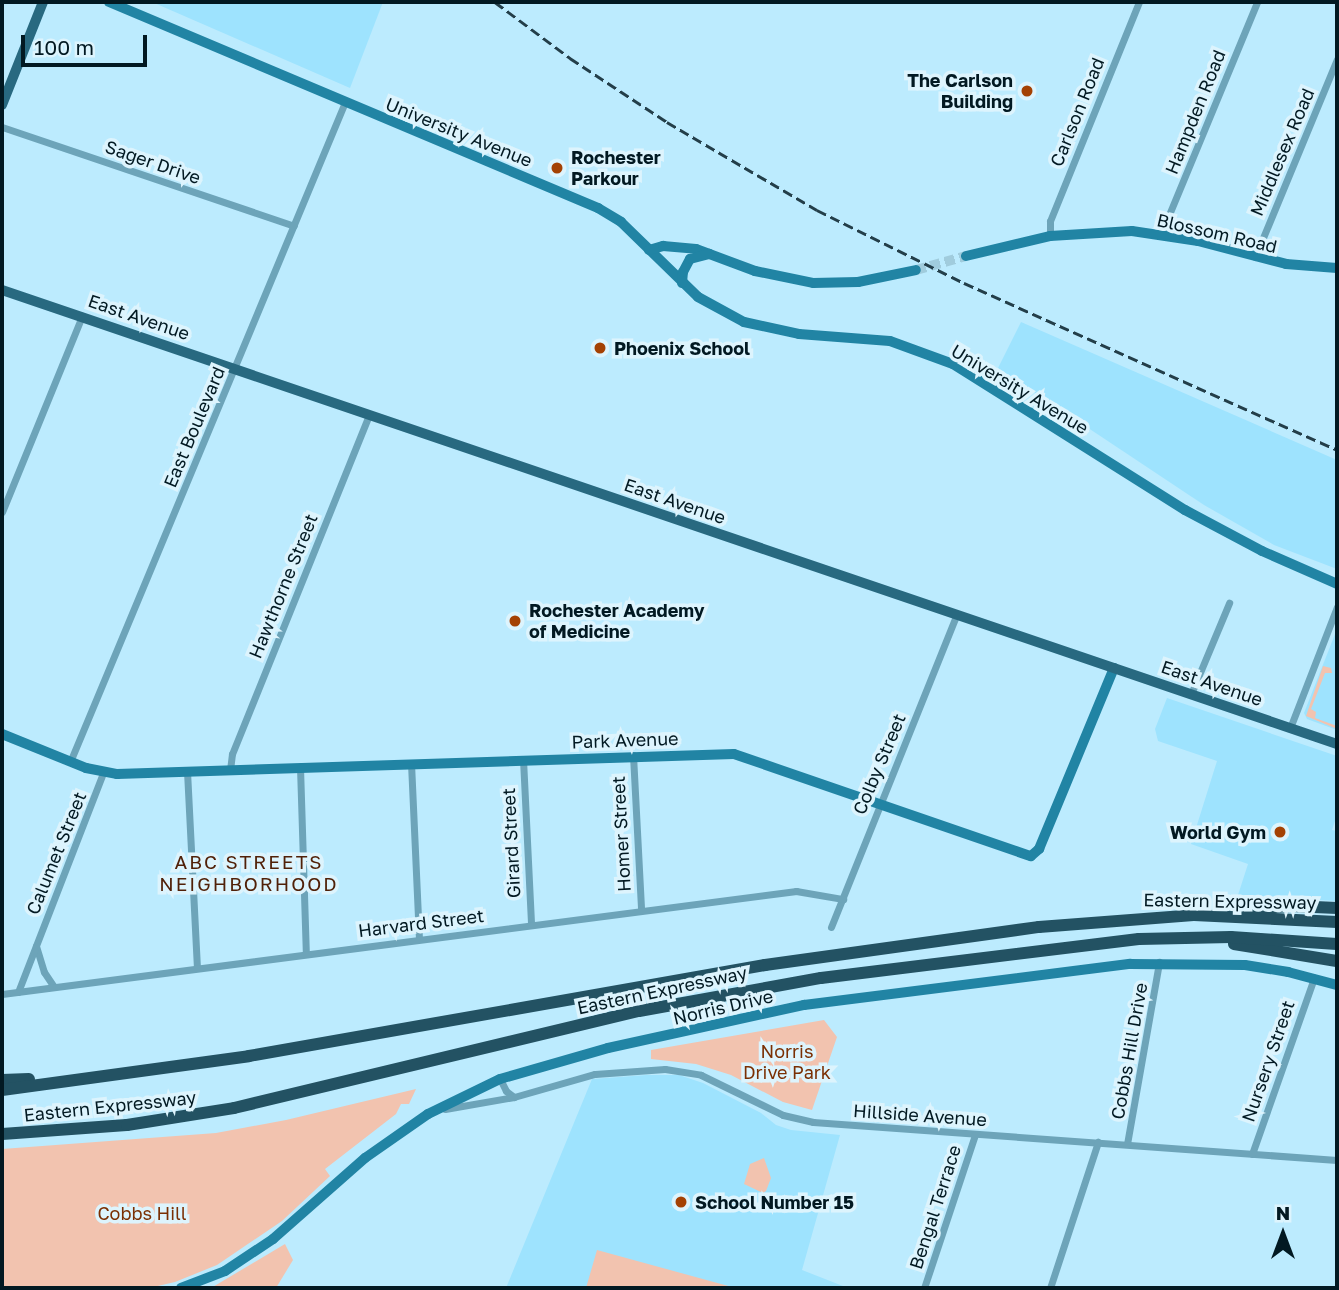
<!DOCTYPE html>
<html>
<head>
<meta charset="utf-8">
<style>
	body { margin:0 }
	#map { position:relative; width:1339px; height:1290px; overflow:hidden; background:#bcebfe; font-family:"Golos Text",sans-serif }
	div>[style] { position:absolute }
	.built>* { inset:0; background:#9ee3fe }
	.green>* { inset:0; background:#f2c3af }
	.secondary-tunnel>* { height:10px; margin-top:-5px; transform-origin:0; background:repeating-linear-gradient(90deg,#a0ccdd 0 10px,transparent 0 15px) }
	.street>* { height:7px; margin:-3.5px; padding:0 3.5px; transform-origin:3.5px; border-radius:3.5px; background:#6da4b9 }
	.secondary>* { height:10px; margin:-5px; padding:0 5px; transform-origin:5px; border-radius:5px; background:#2184a4 }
	.primary>* { height:10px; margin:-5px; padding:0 5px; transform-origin:5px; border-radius:5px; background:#286980 }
	.highway>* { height:12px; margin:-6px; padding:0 6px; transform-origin:6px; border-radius:6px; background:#235263 }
	.rail>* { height:2.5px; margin-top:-1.25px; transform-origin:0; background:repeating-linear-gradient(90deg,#233e49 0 10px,transparent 0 15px) }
	.dots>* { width:19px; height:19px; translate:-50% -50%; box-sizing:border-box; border:4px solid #ddf4fd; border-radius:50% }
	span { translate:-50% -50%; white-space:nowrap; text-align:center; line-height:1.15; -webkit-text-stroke:7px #ddf4fd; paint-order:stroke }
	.poi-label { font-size:18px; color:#021922; font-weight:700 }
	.right { translate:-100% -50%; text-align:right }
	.left { translate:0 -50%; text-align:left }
	.street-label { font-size:18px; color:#021922 }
	.park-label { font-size:18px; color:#7a2f03 }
	.neighbourhood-label { font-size:19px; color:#502008; letter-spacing:2px }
	.frame { position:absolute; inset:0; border:4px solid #021922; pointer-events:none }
	.north { position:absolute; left:1248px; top:1199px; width:70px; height:70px; -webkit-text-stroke:5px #ddf4fd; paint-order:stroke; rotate:0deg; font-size:19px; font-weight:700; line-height:28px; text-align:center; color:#021922 }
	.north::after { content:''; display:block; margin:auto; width:24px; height:32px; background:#021922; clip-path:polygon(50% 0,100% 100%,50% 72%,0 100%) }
	.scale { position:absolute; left:21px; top:35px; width:126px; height:32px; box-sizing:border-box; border:4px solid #021922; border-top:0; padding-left:9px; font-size:21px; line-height:24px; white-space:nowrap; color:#021922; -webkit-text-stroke:5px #ddf4fd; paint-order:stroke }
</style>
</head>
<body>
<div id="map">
	<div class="built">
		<i style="clip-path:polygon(152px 2px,383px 2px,350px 88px)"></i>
		<i style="clip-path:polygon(1021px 322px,1337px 460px,1337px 569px,1274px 545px,1204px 505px,998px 368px)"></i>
		<i style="clip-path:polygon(1337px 629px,1337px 730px,1307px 719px,1304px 713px)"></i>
		<i style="clip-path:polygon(1167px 698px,1337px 756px,1337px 815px,1332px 830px,1337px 831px,1337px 901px,1238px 895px,1248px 864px,1191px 844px,1217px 761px,1158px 741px,1155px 729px)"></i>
		<i style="clip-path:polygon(647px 1075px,679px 1075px,703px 1083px,761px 1113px,776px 1125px,791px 1130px,840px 1135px,802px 1270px,848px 1288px,506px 1288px,592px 1079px)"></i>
	</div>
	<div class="green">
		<i style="clip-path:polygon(1323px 666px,1331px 668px,1332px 673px,1325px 673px,1311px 709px,1316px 712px,1315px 718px,1337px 726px,1337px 729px,1306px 716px)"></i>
		<i style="clip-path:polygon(824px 1020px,837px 1037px,812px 1110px,783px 1102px,731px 1075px,696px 1064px,651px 1059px,651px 1050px)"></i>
		<i style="clip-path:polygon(416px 1089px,409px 1104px,401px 1104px,396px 1114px,325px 1169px,330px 1176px,282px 1221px,217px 1265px,175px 1282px,149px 1288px,2px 1288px,2px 1149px,216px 1133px,286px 1120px)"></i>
		<i style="clip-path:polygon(764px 1158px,771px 1178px,766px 1191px,763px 1193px,744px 1184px,750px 1164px)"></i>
		<i style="clip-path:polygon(285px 1244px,293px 1260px,276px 1288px,211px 1288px)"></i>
		<i style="clip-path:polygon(597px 1250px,732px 1287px,732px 1288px,586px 1288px)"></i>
	</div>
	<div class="secondary-tunnel">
		<i style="left:916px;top:270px;width:52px;rotate:-15.6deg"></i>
	</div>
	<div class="street">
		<i style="left:2px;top:127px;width:308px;rotate:18.7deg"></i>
		<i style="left:1161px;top:234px;width:251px;rotate:-67.5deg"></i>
		<i style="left:1050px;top:236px;width:15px;rotate:-90deg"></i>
		<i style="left:1050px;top:221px;width:236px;rotate:-67.9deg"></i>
		<i style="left:1255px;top:257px;width:214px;rotate:-67.5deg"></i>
		<i style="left:2px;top:512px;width:212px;rotate:-67.8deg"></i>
		<i style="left:1191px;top:694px;width:99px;rotate:-67.3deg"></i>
		<i style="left:1290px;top:728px;width:130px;rotate:-68.8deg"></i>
		<i style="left:633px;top:755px;width:155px;rotate:87deg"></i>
		<i style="left:523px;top:759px;width:166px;rotate:87.2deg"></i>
		<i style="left:70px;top:762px;width:715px;rotate:-67.38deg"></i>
		<i style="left:411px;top:763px;width:176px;rotate:87.4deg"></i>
		<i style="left:300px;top:767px;width:186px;rotate:88.2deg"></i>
		<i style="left:230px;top:770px;width:16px;rotate:-83deg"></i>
		<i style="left:232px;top:754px;width:366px;rotate:-68deg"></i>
		<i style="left:187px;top:771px;width:197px;rotate:87.1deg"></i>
		<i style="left:831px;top:927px;width:337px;rotate:-68.1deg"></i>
		<i style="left:36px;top:946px;width:27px;rotate:73deg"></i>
		<i style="left:44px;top:972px;width:18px;rotate:56deg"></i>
		<i style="left:18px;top:992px;width:235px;rotate:-68.8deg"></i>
		<i style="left:2px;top:994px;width:801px;rotate:-7.39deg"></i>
		<i style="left:796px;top:891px;width:48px;rotate:9.7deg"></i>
		<i style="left:500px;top:1079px;width:13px;rotate:63deg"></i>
		<i style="left:506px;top:1091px;width:10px;rotate:37deg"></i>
		<i style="left:514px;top:1097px;width:84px;rotate:-15.9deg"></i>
		<i style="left:595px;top:1074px;width:70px;rotate:-4.1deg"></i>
		<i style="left:665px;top:1069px;width:36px;rotate:9deg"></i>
		<i style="left:701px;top:1075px;width:91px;rotate:26deg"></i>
		<i style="left:783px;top:1115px;width:31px;rotate:13deg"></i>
		<i style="left:813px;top:1122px;width:525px;rotate:4.15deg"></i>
		<i style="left:445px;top:1109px;width:70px;rotate:-9.9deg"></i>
		<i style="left:1127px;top:1144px;width:185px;rotate:-80deg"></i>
		<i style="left:1252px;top:1154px;width:187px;rotate:-70.6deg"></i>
		<i style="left:924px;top:1288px;width:161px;rotate:-71.6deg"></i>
		<i style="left:1050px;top:1288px;width:154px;rotate:-71.8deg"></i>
	</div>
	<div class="secondary">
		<i style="left:109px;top:2px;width:531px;rotate:22.84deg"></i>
		<i style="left:598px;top:208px;width:27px;rotate:31deg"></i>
		<i style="left:621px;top:222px;width:107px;rotate:44.2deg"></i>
		<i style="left:698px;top:297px;width:52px;rotate:28.5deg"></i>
		<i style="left:744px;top:322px;width:56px;rotate:12.3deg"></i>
		<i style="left:799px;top:334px;width:91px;rotate:4.4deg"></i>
		<i style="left:890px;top:341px;width:67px;rotate:20.1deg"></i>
		<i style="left:953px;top:364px;width:274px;rotate:32.2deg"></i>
		<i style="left:1185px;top:510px;width:87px;rotate:28deg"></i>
		<i style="left:1262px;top:551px;width:82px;rotate:23.7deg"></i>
		<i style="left:649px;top:250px;width:15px;rotate:-16deg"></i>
		<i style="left:663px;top:246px;width:33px;rotate:5deg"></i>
		<i style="left:696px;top:249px;width:63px;rotate:20.4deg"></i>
		<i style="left:755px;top:271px;width:59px;rotate:11.7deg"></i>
		<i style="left:813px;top:283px;width:45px;rotate:-1.3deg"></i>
		<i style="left:858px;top:282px;width:59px;rotate:-11.7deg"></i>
		<i style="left:966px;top:256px;width:86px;rotate:-13.4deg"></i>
		<i style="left:1050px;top:236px;width:82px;rotate:-3.5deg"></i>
		<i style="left:1132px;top:231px;width:67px;rotate:8.6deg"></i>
		<i style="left:1198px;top:241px;width:91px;rotate:14.6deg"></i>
		<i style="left:1286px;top:264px;width:51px;rotate:4.5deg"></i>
		<i style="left:682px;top:283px;width:11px;rotate:-85deg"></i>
		<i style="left:683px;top:272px;width:15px;rotate:-62deg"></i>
		<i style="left:690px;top:259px;width:20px;rotate:-15deg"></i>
		<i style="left:2px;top:734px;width:91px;rotate:22deg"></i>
		<i style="left:86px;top:768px;width:32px;rotate:11deg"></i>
		<i style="left:117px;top:774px;width:617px;rotate:-1.86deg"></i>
		<i style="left:734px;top:754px;width:314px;rotate:19deg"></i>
		<i style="left:1031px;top:856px;width:11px;rotate:-41deg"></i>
		<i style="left:1039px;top:849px;width:196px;rotate:-67.5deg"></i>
		<i style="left:181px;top:1288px;width:47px;rotate:-21.1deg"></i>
		<i style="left:225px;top:1271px;width:58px;rotate:-33.7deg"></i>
		<i style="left:273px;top:1239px;width:123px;rotate:-41.4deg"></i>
		<i style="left:365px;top:1158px;width:77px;rotate:-34.9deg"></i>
		<i style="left:428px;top:1114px;width:80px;rotate:-25.9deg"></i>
		<i style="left:500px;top:1079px;width:112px;rotate:-16deg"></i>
		<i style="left:608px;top:1048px;width:201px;rotate:-12.4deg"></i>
		<i style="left:804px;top:1005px;width:329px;rotate:-7.2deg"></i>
		<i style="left:1130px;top:964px;width:115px;rotate:0.5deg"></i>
		<i style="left:1245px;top:965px;width:44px;rotate:9.2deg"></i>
		<i style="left:1288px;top:972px;width:51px;rotate:14.9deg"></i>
	</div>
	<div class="primary">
		<i style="left:2px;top:105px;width:111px;rotate:-68.3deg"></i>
		<i style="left:2px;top:290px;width:1410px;rotate:18.78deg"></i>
	</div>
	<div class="highway">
		<i style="left:1240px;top:909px;width:52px;rotate:-3.3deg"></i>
		<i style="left:1292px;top:906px;width:45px;rotate:2.5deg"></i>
		<i style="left:1234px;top:944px;width:104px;rotate:9.4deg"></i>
		<i style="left:2px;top:1080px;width:27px;rotate:-2deg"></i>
		<i style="left:2px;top:1090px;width:249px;rotate:-7.8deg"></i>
		<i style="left:249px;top:1056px;width:524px;rotate:-10deg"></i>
		<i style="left:765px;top:965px;width:277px;rotate:-7.9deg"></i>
		<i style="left:1039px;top:927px;width:155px;rotate:-4.4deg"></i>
		<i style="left:1194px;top:915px;width:143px;rotate:2.8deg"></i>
		<i style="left:2px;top:1134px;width:125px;rotate:-4.1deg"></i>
		<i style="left:127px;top:1125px;width:108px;rotate:-9deg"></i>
		<i style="left:234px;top:1108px;width:416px;rotate:-13.5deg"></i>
		<i style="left:639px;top:1011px;width:185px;rotate:-10.3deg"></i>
		<i style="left:821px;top:978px;width:320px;rotate:-7deg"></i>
		<i style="left:1139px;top:939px;width:92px;rotate:-1.2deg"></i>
		<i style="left:1231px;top:937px;width:106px;rotate:3.8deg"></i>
	</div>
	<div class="rail">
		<i style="left:495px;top:2px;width:94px;rotate:36.7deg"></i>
		<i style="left:570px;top:58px;width:116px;rotate:33.4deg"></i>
		<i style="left:667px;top:122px;width:174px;rotate:30.4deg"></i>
		<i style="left:817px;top:210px;width:164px;rotate:26.4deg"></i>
		<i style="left:964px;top:283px;width:409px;rotate:24.1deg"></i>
	</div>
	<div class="dots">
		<i style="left:1027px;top:91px;background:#a44103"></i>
		<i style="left:557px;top:168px;background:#a44103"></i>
		<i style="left:600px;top:348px;background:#a44103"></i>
		<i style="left:515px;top:621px;background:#a44103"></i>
		<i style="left:1280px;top:832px;background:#a44103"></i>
		<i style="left:681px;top:1202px;background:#a44103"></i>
	</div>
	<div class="poi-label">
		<span class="right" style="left:1013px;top:91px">The Carlson<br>Building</span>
		<span class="left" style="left:571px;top:168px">Rochester<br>Parkour</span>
		<span class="left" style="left:614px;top:348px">Phoenix School</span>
		<span class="left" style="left:529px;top:621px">Rochester Academy<br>of Medicine</span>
		<span class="right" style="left:1266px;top:832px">World Gym</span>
		<span class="left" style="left:695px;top:1202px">School Number 15</span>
	</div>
	<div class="street-label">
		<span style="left:1077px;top:112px;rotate:-68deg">Carlson Road</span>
		<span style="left:1195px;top:112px;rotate:-68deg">Hampden Road</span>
		<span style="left:459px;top:132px;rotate:22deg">University Avenue</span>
		<span style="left:1282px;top:152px;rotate:-67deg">Middlesex Road</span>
		<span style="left:153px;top:162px;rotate:19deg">Sager Drive</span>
		<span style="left:1217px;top:233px;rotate:13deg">Blossom Road</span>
		<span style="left:139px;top:317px;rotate:19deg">East Avenue</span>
		<span style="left:1020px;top:389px;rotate:31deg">University Avenue</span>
		<span style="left:194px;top:427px;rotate:-67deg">East Boulevard</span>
		<span style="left:675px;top:501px;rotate:19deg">East Avenue</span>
		<span style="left:283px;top:586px;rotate:-68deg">Hawthorne Street</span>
		<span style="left:1212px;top:683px;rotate:19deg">East Avenue</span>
		<span style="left:625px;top:740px;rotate:-2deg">Park Avenue</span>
		<span style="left:879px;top:764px;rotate:-67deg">Colby Street</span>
		<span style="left:621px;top:834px;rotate:-93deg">Homer Street</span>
		<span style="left:511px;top:843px;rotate:-93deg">Girard Street</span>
		<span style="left:56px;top:853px;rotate:-68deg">Calumet Street</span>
		<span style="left:1230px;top:901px;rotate:1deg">Eastern Expressway</span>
		<span style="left:421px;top:923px;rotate:-7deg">Harvard Street</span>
		<span style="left:662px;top:990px;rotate:-12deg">Eastern Expressway</span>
		<span style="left:723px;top:1007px;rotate:-13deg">Norris Drive</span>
		<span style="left:1129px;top:1051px;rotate:-80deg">Cobbs Hill Drive</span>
		<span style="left:1268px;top:1061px;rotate:-71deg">Nursery Street</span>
		<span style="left:110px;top:1106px;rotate:-6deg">Eastern Expressway</span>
		<span style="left:920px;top:1115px;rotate:4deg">Hillside Avenue</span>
		<span style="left:935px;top:1207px;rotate:-72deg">Bengal Terrace</span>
	</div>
	<div class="park-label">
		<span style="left:787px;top:1062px">Norris<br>Drive Park</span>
		<span style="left:142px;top:1213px">Cobbs Hill</span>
	</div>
	<div class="neighbourhood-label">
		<span style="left:249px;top:873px">ABC STREETS<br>NEIGHBORHOOD</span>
	</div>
	<div class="frame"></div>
	<div class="north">N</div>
	<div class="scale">100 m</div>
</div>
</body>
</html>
